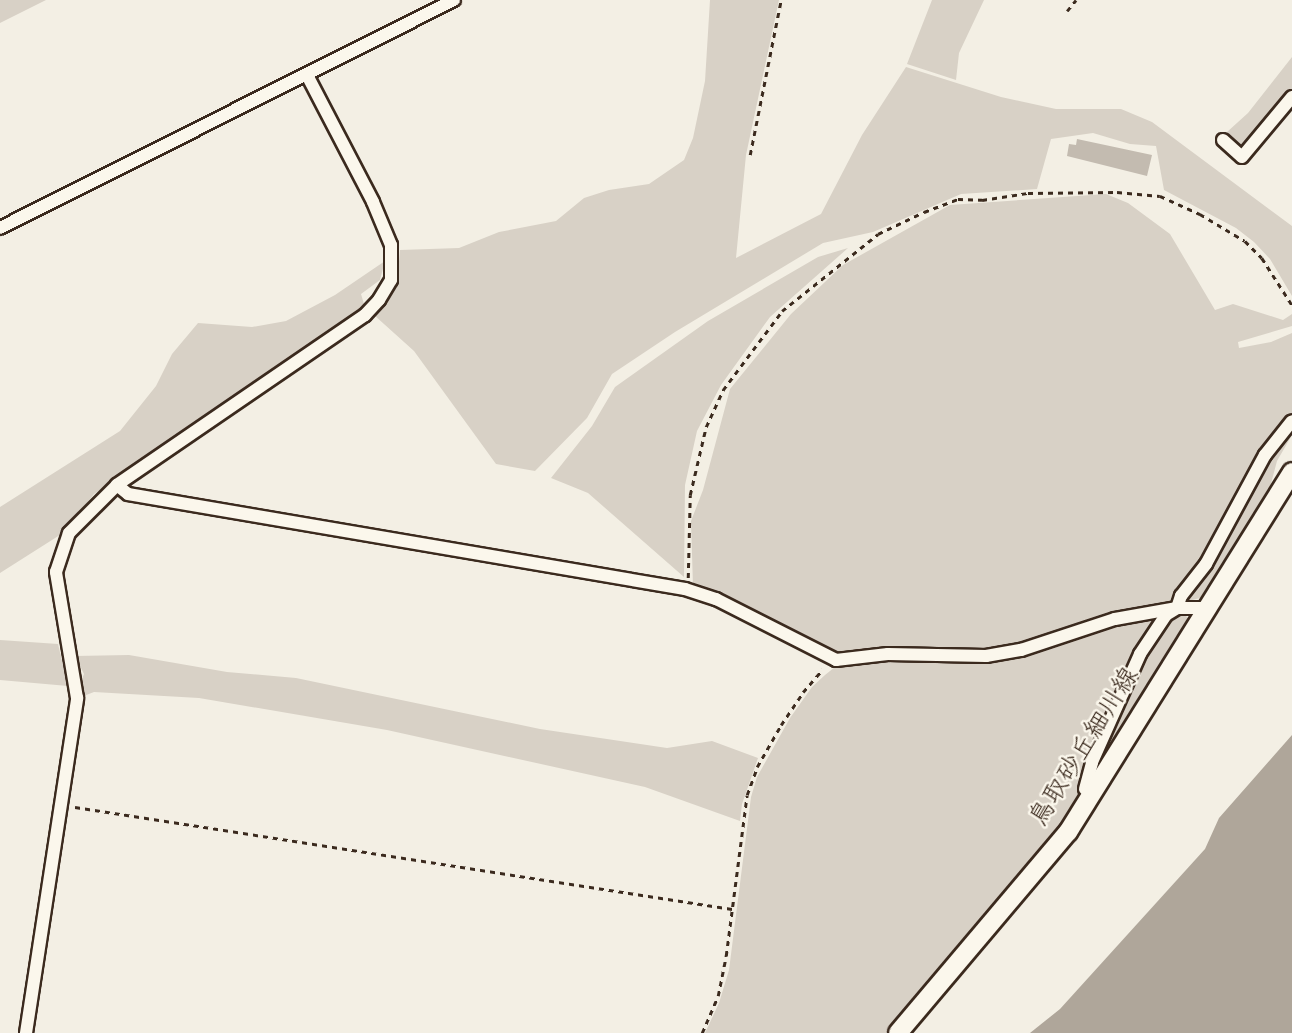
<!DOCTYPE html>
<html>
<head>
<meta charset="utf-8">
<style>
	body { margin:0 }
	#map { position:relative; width:1292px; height:1033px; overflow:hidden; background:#f3efe4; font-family:Dekko,"Klee One",sans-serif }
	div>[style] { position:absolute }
	.green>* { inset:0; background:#d8d1c6 }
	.water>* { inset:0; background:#afa69a }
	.building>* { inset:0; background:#c3bbb0 }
	.path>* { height:2.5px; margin-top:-1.25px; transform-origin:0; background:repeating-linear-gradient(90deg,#3b2a1e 0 5px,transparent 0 10px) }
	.roads { filter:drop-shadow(2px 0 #3b2a1e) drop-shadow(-2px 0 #3b2a1e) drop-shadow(0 2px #3b2a1e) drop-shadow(0 -2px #3b2a1e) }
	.street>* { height:12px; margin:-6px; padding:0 6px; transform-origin:6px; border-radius:6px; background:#fbf7ec }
	.secondary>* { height:18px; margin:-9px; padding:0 9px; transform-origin:9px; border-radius:9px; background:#fbf7ec }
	span { translate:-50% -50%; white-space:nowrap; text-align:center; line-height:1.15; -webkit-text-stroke:5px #fbf7ec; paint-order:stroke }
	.street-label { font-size:26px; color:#3b2a1e }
</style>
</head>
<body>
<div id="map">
	<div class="green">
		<i style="clip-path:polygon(0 0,46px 0,0 23px)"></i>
		<i style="clip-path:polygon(710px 0,779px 0,746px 155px,736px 258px,821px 214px,862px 135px,906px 67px,1001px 97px,1056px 109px,1121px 109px,1152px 122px,1292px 226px,1292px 296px,1270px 259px,1254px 242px,1236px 228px,1164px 190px,1156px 146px,1130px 144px,1093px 133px,1051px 139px,1037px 189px,961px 194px,873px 232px,823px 243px,675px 332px,612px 374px,587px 418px,535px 471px,496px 464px,414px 351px,374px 315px,387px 302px,397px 286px,400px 250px,459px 248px,499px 232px,556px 221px,584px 198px,609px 190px,649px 184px,684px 160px,693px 138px,705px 81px)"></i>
		<i style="clip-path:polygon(932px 0,984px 0,959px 53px,956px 80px,907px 64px)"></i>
		<i style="clip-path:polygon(1292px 57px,1292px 91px,1239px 148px,1227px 132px,1248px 113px)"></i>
		<i style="clip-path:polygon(1106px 194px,1128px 203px,1170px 234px,1215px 310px,1233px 304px,1283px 320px,1292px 314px,1292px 326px,1238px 342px,1239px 348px,1271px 342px,1292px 333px,1292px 418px,1205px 562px,1175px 604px,998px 651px,848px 653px,824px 649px,693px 587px,691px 521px,703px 490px,730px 389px,791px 314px,843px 265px,950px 205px)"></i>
		<i style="clip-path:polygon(848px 248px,770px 317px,721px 385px,697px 431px,685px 485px,684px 577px,588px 493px,551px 478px,592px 426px,615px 387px,708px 321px,818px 257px)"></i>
		<i style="clip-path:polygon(385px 261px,380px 280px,361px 294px,364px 304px,362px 311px,94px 494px,63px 533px,0 573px,0 507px,120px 431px,156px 386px,172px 354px,198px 323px,252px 327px,286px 321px,335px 295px)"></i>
		<i style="clip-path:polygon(1292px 424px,1292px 435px,1277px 461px,1269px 491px,1254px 516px,1210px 587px,1200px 598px,1180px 603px,1250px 487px)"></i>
		<i style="clip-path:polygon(1184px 613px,1189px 620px,1087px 785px,1119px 701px,1169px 614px)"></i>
		<i style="clip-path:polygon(1163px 615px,1086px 770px,1081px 794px,1070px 811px,1049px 841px,888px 1033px,705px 1033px,719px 1003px,729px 970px,751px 797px,757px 777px,790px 718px,812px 687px,825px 675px,835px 667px,861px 659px,978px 661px,1113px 623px)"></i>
		<i style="clip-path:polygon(0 640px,58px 644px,68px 686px,0 680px)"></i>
		<i style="clip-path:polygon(129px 655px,227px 672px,296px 678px,540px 729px,667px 748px,712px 741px,758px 758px,742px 804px,740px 821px,645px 787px,387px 730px,199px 698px,94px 692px,81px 697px,80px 684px,84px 674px,75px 656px)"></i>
	</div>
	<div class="water">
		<i style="clip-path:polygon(1292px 735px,1292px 1033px,1030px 1033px,1060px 1009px,1205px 849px,1219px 818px)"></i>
	</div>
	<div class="building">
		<i style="clip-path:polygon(1077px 139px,1152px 155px,1147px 176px,1067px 156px,1069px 144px,1076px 145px)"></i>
	</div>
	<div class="path">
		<i style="left:1067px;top:11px;width:14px;rotate:-51deg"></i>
		<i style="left:750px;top:155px;width:158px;rotate:-78.7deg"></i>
		<i style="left:688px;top:578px;width:83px;rotate:-88.6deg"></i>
		<i style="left:690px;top:495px;width:70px;rotate:-76.8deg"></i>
		<i style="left:706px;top:427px;width:41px;rotate:-65.3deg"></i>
		<i style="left:723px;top:390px;width:99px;rotate:-53.2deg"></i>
		<i style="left:782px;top:311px;width:123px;rotate:-38.7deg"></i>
		<i style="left:878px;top:234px;width:51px;rotate:-25.6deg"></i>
		<i style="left:924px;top:212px;width:36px;rotate:-21deg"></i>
		<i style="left:958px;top:199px;width:24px;rotate:2deg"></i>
		<i style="left:982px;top:200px;width:47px;rotate:-8.7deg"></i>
		<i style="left:1028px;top:193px;width:89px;rotate:-0.6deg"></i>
		<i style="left:1117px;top:192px;width:43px;rotate:5.3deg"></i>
		<i style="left:1160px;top:196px;width:44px;rotate:24.2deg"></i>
		<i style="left:1200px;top:214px;width:52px;rotate:31deg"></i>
		<i style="left:1245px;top:241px;width:24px;rotate:45deg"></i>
		<i style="left:1262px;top:258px;width:56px;rotate:57.4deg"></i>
		<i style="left:75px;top:807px;width:665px;rotate:8.82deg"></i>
		<i style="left:702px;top:1033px;width:40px;rotate:-66.6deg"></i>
		<i style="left:718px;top:996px;width:41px;rotate:-78.7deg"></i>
		<i style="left:726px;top:956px;width:162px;rotate:-82.6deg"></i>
		<i style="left:747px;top:795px;width:30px;rotate:-70deg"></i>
		<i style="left:757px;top:767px;width:48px;rotate:-60.3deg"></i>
		<i style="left:781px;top:725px;width:40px;rotate:-56deg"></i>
		<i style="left:803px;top:692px;width:30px;rotate:-49deg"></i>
	</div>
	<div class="roads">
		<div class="street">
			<i style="left:307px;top:75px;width:143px;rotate:62.5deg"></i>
			<i style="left:373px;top:202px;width:47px;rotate:67.3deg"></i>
			<i style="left:391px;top:245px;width:35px;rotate:90deg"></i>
			<i style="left:391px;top:280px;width:23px;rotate:121deg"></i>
			<i style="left:379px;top:300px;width:21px;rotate:133deg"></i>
			<i style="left:365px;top:315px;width:301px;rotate:145.6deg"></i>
			<i style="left:117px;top:485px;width:14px;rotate:39deg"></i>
			<i style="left:128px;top:494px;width:565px;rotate:9.68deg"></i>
			<i style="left:685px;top:589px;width:33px;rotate:18deg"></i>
			<i style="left:716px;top:599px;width:135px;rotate:26.9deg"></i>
			<i style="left:836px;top:660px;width:52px;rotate:-6.6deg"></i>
			<i style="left:888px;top:654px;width:98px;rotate:1.2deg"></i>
			<i style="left:986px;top:656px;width:36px;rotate:-10deg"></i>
			<i style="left:1021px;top:650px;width:99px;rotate:-18.3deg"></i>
			<i style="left:1115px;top:619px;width:63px;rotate:-10.1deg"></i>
			<i style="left:1177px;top:608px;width:28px"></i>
			<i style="left:1223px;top:140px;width:25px;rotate:42deg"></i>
			<i style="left:1242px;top:157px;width:78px;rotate:-50.2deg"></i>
			<i style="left:0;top:228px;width:508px;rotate:-26.67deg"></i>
			<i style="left:1085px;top:789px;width:28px;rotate:-75deg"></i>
			<i style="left:1092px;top:762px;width:118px;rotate:-66deg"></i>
			<i style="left:1140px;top:654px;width:47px;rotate:-56.3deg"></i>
			<i style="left:1166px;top:615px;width:13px;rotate:-32deg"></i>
			<i style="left:1177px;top:608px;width:13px;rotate:-72deg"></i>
			<i style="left:1181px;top:596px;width:41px;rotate:-52deg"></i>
			<i style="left:1206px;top:564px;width:124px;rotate:-61.6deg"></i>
			<i style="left:1265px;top:455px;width:43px;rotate:-51.5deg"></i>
			<i style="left:26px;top:1033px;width:339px;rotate:-81.3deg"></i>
			<i style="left:77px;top:698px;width:128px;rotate:-99.5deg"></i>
			<i style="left:56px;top:572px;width:41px;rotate:-71.6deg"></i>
			<i style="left:69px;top:533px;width:68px;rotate:-45deg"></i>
		</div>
		<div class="secondary">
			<i style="left:898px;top:1033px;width:263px;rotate:-49.8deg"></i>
			<i style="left:1068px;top:832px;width:424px;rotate:-58.1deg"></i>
		</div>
	</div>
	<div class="street-label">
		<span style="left:1086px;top:748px;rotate:-58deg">鳥取砂丘細川線</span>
	</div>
</div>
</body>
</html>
